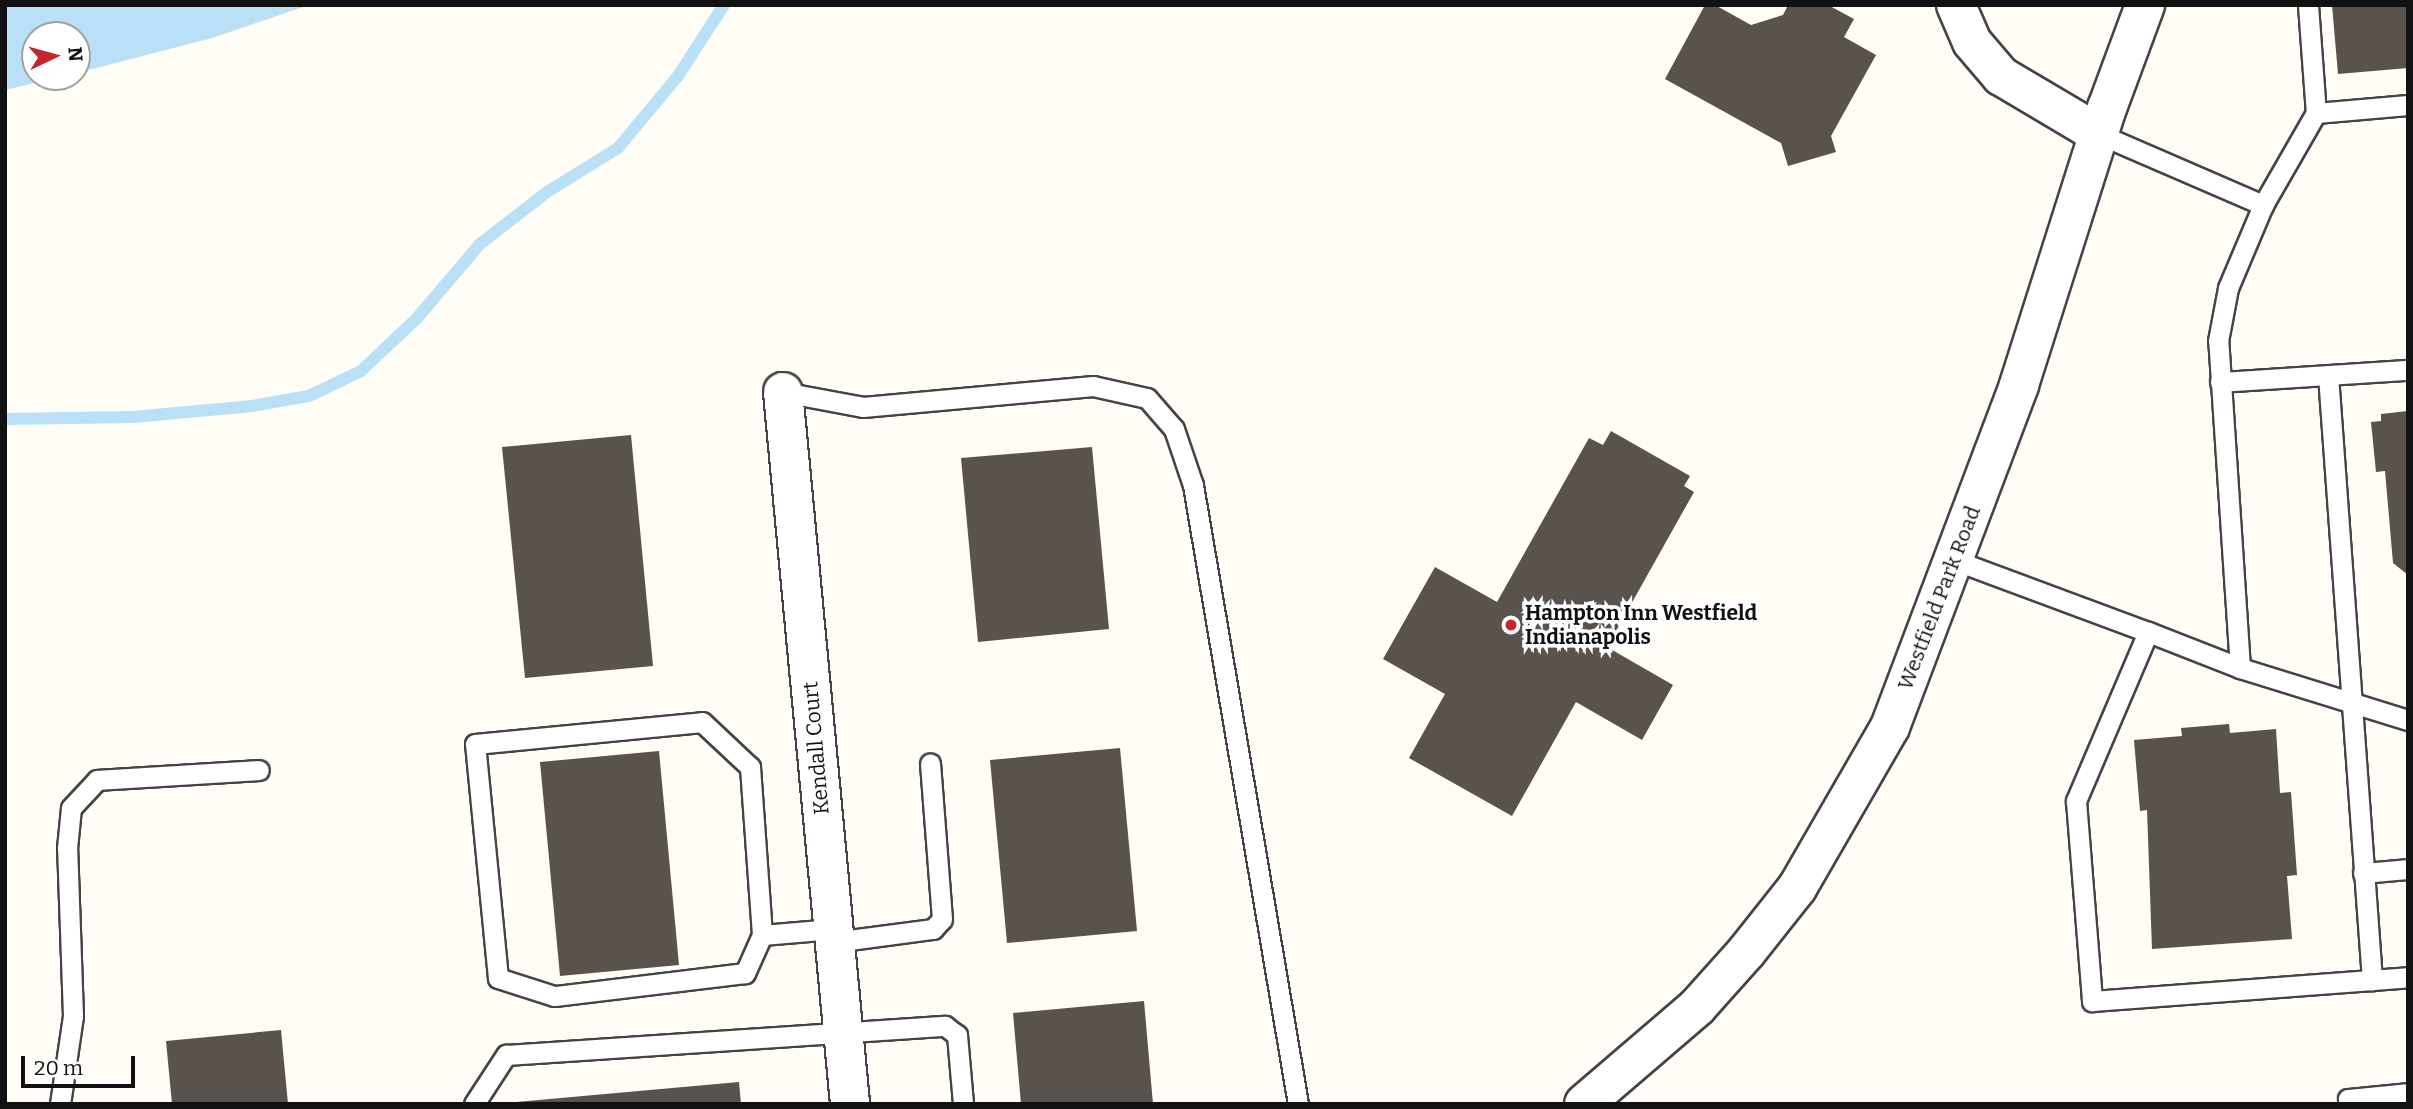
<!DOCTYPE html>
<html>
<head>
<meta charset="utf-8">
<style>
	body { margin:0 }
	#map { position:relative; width:2413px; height:1109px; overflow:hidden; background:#fffdf5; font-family:Bitter,serif }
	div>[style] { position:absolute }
	.water>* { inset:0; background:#b9e0f7 }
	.stream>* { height:12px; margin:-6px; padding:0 6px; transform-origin:6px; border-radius:6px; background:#b9e0f7 }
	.building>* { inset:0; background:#5a524d }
	.roads { filter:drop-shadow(2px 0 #444) drop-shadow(-2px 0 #444) drop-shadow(0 2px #444) drop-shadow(0 -2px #444) }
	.service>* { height:19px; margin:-9.5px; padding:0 9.5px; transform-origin:9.5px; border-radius:9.5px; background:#fff }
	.minor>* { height:38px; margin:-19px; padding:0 19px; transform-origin:19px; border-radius:19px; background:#fff }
	.dots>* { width:19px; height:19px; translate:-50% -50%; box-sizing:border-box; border:4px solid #fff; border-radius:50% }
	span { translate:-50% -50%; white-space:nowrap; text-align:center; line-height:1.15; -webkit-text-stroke:7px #fff; paint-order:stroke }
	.street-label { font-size:21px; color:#111 }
	.poi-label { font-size:21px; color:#111; font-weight:700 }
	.left { translate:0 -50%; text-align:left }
	.frame { position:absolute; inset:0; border:7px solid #111; pointer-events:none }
	.north { position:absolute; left:21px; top:21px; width:70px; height:70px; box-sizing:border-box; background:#fff; border:2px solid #a0a0a0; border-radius:50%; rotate:85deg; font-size:19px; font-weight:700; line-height:28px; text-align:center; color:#111 }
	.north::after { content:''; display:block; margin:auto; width:24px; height:32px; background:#c4262e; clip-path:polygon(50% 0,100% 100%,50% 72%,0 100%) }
	.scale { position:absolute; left:21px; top:1056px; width:114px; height:32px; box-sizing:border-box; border:4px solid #111; border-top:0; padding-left:9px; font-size:21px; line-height:24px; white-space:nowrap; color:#111; -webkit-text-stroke:5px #fff; paint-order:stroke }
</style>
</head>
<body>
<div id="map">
	<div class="water">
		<i style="clip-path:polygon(5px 5px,309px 5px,212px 38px,77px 73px,77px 35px,35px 35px,35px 77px,60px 77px,5px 90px)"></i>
	</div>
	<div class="stream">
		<i style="left:5px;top:419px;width:128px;rotate:-0.9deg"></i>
		<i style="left:133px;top:417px;width:120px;rotate:-5.3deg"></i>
		<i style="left:252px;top:406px;width:58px;rotate:-10deg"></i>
		<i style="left:309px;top:396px;width:58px;rotate:-25.7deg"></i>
		<i style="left:361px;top:371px;width:77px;rotate:-43.4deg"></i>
		<i style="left:417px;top:318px;width:97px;rotate:-49.6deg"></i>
		<i style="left:480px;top:244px;width:85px;rotate:-37.8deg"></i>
		<i style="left:547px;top:192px;width:84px;rotate:-31.8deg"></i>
		<i style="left:618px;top:148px;width:94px;rotate:-50.2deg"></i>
		<i style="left:678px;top:76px;width:85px;rotate:-57.1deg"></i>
	</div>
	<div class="building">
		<i style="clip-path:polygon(1705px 5px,1715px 5px,1751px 25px,1783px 15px,1788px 5px,1828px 5px,1854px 19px,1844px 37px,1876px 55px,1831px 136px,1836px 152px,1788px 166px,1781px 143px,1665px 79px)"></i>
		<i style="clip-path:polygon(2332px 5px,2408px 5px,2408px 68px,2338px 74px)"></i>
		<i style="clip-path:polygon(2408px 411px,2408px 575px,2393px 563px,2385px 471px,2376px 472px,2371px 422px,2381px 421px,2381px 414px)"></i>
		<i style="clip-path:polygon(1611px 431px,1690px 476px,1684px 486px,1694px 492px,1607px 647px,1673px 685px,1642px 740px,1576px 702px,1512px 816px,1409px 758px,1445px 694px,1383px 659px,1435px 567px,1497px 602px,1589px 438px,1603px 445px)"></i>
		<i style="clip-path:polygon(631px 435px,653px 666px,525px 678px,502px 447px)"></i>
		<i style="clip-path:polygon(1092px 447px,1109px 629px,978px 642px,961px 458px)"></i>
		<i style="clip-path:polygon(2229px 724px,2230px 733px,2276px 729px,2280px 793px,2291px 792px,2297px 875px,2287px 876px,2292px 939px,2152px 949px,2147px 810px,2140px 811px,2134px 740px,2182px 736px,2181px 728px)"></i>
		<i style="clip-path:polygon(1120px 748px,1137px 931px,1007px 943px,990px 760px)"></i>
		<i style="clip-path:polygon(659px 751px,679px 965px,560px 976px,540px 762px)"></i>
		<i style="clip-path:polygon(1144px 1001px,1153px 1104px,1021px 1104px,1013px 1013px)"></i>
		<i style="clip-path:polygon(281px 1030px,288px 1104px,172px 1104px,166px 1041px)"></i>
		<i style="clip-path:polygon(739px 1082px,741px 1104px,516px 1104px,516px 1102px)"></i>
	</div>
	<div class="roads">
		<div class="service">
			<i style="left:2308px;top:5px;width:108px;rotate:85.8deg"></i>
			<i style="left:2099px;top:134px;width:179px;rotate:23.4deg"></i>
			<i style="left:2328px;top:375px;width:607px;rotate:85.84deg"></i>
			<i style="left:2220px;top:382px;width:188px;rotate:-3.7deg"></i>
			<i style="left:783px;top:392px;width:81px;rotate:10.6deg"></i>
			<i style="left:863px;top:407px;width:231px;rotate:-5.2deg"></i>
			<i style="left:1093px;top:386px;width:55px;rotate:12.5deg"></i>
			<i style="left:1147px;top:398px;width:41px;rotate:48.9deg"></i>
			<i style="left:1174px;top:429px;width:59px;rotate:71.3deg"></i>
			<i style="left:1193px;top:485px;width:628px;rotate:80.37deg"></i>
			<i style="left:1954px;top:560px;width:207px;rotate:20.4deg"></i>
			<i style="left:2240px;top:668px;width:328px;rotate:-93.8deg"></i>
			<i style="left:2218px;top:341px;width:54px;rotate:-79.3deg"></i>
			<i style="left:2228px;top:288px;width:90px;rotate:-67.1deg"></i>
			<i style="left:2263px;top:205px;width:106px;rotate:-60.1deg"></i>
			<i style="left:2316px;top:113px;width:92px;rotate:-5deg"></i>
			<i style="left:2408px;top:720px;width:176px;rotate:-162.8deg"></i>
			<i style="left:2240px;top:668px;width:99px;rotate:-158.6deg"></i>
			<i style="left:2148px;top:632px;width:184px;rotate:113.1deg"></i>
			<i style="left:2076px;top:801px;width:201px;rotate:85.4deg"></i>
			<i style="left:2092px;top:1001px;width:317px;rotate:-4.3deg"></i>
			<i style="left:2363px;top:873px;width:45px;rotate:-5.1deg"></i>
			<i style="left:762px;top:935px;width:42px;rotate:114.1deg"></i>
			<i style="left:745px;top:973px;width:192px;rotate:173.1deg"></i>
			<i style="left:554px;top:996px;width:59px;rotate:-162.2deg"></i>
			<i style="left:498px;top:978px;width:235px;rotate:-95.6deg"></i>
			<i style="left:475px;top:744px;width:228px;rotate:-5.5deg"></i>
			<i style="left:702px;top:722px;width:66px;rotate:43.2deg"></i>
			<i style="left:750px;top:767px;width:168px;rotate:85.9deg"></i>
			<i style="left:762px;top:935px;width:71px;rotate:-4.8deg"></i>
			<i style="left:834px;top:942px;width:100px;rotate:-7.5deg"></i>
			<i style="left:933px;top:929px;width:13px;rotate:-48deg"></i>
			<i style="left:942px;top:919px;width:156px;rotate:-94.4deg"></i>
			<i style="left:60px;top:1104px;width:89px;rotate:-81.6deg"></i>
			<i style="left:73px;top:1016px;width:168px;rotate:-92deg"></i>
			<i style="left:67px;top:848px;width:40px;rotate:-84.3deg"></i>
			<i style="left:71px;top:808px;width:38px;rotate:-47deg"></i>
			<i style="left:97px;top:780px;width:162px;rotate:-3.5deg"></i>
			<i style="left:474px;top:1104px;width:59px;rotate:-56.9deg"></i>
			<i style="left:506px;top:1055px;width:440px;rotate:-3.8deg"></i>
			<i style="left:945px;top:1026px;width:15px;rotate:37deg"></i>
			<i style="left:957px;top:1035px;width:69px;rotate:85deg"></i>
			<i style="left:2348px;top:1104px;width:5px;rotate:-90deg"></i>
			<i style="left:2348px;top:1099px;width:60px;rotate:-5.7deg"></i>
		</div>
		<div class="minor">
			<i style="left:1956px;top:5px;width:40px;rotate:66.6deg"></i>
			<i style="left:1972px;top:42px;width:45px;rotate:49.5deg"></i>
			<i style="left:2001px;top:76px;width:114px;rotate:30.6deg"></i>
			<i style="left:783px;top:392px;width:715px;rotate:84.62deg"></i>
			<i style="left:1584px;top:1104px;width:149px;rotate:-40.6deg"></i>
			<i style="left:1697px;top:1007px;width:75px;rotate:-48.2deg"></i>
			<i style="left:1747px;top:951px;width:80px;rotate:-51.6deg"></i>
			<i style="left:1797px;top:888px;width:186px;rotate:-60deg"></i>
			<i style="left:1890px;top:727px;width:366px;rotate:-69.3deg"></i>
			<i style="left:2019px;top:385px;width:291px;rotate:-72.4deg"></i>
			<i style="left:2107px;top:108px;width:110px;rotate:-69.7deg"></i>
		</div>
	</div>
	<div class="dots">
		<i style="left:1511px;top:625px;background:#c4262e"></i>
	</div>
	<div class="street-label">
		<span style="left:1939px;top:598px;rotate:-69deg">Westfield Park Road</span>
		<span style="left:816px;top:748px;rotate:-95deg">Kendall Court</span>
	</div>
	<div class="poi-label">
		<span class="left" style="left:1525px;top:625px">Hampton Inn Westfield<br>Indianapolis</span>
	</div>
	<div class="frame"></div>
	<div class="north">N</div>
	<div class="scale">20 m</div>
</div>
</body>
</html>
